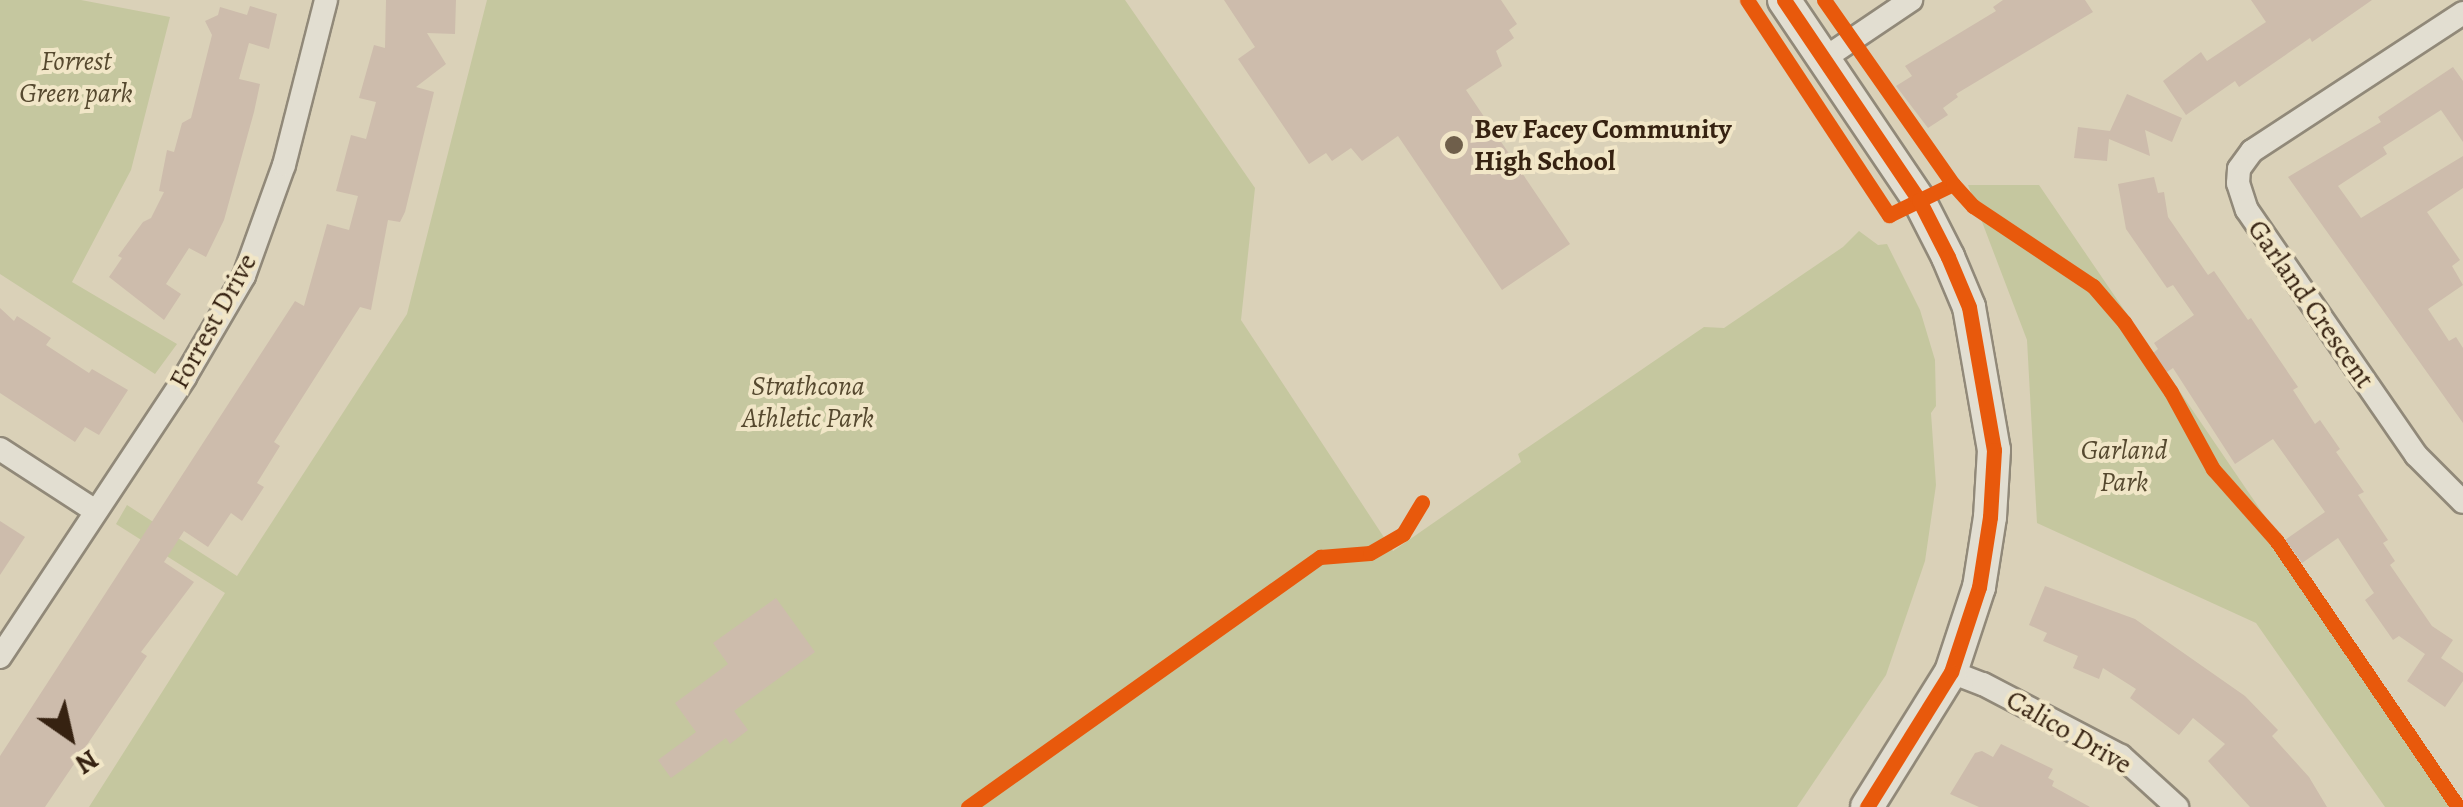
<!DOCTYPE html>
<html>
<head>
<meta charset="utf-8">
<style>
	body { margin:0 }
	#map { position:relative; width:2463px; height:807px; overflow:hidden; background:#dad1b8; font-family:Alegreya,serif }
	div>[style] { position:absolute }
	.green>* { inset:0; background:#c5c79f }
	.building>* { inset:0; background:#cdbcac }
	.roads { filter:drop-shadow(2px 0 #918979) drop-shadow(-2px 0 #918979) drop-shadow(0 2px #918979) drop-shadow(0 -2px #918979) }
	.street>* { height:22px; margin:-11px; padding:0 11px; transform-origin:11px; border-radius:11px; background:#e2ded1 }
	.secondary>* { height:32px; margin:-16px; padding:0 16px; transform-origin:16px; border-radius:16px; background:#e2ded1 }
	.cycleway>* { height:15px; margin:-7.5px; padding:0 7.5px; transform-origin:7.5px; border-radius:7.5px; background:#e8590c }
	.dots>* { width:28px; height:28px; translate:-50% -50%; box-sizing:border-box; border:5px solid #f1e6c7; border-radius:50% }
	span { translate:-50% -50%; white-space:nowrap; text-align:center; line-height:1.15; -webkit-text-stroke:8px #f1e6c7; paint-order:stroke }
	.park-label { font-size:28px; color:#56492f; font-style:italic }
	.poi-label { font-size:28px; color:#362211; font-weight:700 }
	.left { translate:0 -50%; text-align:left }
	.street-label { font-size:28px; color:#362211 }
	.north { position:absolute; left:20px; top:687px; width:100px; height:100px; -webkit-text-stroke:8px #f1e6c7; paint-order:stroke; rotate:146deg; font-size:28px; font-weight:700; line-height:40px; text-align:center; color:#362211 }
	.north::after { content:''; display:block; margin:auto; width:35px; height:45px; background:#362211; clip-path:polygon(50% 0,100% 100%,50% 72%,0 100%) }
</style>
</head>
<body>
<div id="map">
	<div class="green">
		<i style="clip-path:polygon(0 0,81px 0,170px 17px,131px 170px,72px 282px,177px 344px,155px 374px,0 274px)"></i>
		<i style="clip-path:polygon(487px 0,1125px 0,1255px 188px,1241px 320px,1393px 551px,1521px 462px,1518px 454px,1704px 327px,1724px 328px,1843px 247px,1859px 231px,1878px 245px,1887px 244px,1920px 310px,1935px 360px,1936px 406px,1931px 413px,1936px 485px,1925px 561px,1886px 675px,1797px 807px,89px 807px,225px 593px,116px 524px,127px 505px,237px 576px,407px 314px)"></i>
		<i style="clip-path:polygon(1968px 185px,2039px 185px,2463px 807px,2385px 807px,2256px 623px,2037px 523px,2027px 340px)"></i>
	</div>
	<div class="building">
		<i style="clip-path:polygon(386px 0,456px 0,455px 34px,427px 33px,446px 64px,416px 87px,434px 92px,405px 212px,400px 222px,388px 220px,371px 310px,360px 307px,274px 442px,280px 446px,257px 483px,264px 487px,242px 521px,231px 513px,208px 547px,184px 531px,164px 562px,194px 582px,141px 652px,147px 656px,45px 807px,0 807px,0 756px,295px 301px,304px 306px,327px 224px,349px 230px,358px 196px,336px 191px,351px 135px,366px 139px,376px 102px,359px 98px,374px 45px,385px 48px)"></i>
		<i style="clip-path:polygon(1224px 0,1501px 0,1517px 24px,1509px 30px,1514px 38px,1496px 51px,1502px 66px,1466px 90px,1570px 244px,1502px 290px,1398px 136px,1362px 161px,1351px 148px,1332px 161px,1326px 153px,1309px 164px,1238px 59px,1255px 47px)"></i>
		<i style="clip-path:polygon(2003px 0,2085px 0,2093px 12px,1956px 94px,1958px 97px,1943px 108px,1948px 115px,1928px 128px,1896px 86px,1912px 76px,1905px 66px,1996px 11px,1993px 7px)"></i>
		<i style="clip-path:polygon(2251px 0,2372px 0,2312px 42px,2310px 38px,2239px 87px,2235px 81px,2186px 115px,2163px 81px,2201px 52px,2207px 61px,2266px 22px)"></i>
		<i style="clip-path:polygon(250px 6px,277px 14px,269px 49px,249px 43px,239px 79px,260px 84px,254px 112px,224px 220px,206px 257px,189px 248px,166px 284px,181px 294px,164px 320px,109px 277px,122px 258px,118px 256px,143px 222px,151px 218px,164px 192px,159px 191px,167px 150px,174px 152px,182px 123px,191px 118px,212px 35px,205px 21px,218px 15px,220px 7px,247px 15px)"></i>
		<i style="clip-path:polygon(2453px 67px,2463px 81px,2463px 142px,2441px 110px,2383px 147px,2387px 154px,2338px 186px,2361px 218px,2463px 156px,2463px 188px,2427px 212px,2460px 260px,2452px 266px,2463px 285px,2428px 309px,2449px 341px,2456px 337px,2463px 348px,2463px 423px,2288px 177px,2381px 122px,2378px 117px)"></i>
		<i style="clip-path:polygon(2127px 94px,2182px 118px,2172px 142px,2145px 130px,2150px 156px,2109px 139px,2107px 161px,2074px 158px,2078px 127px,2110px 131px)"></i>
		<i style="clip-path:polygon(2154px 177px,2158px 193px,2164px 192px,2168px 217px,2208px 275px,2214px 271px,2248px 320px,2251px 318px,2298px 387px,2293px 390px,2315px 424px,2320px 420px,2340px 449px,2336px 452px,2364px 492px,2358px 495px,2388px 540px,2383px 543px,2395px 561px,2390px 565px,2432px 626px,2453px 640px,2441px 658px,2463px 673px,2463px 681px,2445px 707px,2407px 681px,2425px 654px,2399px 636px,2393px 640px,2365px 600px,2374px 593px,2338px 538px,2302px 563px,2285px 540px,2325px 512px,2273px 439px,2235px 464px,2173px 368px,2167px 372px,2153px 353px,2158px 349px,2154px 343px,2194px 315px,2173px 285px,2167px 288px,2126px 229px,2118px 184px)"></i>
		<i style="clip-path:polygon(0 308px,14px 321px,17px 316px,51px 338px,46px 345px,89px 373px,92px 369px,128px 390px,99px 435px,85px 427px,75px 442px,0 393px)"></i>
		<i style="clip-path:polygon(0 521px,25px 537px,0 575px)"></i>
		<i style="clip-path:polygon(2045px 586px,2135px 619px,2245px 696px,2278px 730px,2272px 736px,2309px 777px,2327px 807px,2250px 807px,2208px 761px,2225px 744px,2193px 718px,2179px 735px,2130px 698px,2136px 689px,2103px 668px,2099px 679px,2073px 668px,2078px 656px,2043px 641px,2047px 633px,2029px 625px)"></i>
		<i style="clip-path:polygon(776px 598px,815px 652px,734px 711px,748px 730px,730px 744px,726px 738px,671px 778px,658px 760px,696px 732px,675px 703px,728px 664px,713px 643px)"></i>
		<i style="clip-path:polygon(2001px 744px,2053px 769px,2048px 778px,2054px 781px,2052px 786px,2090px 807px,1979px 807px,1950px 794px,1975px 753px,1982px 751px,1993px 757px)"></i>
	</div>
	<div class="roads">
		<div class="street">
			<i style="left:2463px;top:13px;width:252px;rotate:146.8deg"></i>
			<i style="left:2252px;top:151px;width:22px;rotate:126deg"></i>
			<i style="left:2239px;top:169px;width:14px;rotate:94deg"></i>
			<i style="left:2238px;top:183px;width:28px;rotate:72deg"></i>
			<i style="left:2247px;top:210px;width:298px;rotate:55.4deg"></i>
			<i style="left:2416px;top:455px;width:66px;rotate:45deg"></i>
			<i style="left:1825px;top:58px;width:104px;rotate:-34deg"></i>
			<i style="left:0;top:449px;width:112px;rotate:33deg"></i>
			<i style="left:0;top:657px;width:336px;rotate:-56.5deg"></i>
			<i style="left:185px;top:377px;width:117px;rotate:-59.7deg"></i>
			<i style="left:244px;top:276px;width:118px;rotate:-70.2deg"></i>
			<i style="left:284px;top:165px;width:170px;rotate:-75.7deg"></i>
			<i style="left:1951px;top:672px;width:34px;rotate:21deg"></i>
			<i style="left:1983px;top:684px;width:156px;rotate:27.6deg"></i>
			<i style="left:2121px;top:756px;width:76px;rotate:42.3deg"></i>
		</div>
		<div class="secondary">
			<i style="left:1784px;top:0;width:241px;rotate:56deg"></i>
			<i style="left:1919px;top:200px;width:64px;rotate:63deg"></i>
			<i style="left:1948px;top:257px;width:54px;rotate:67.2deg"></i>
			<i style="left:1969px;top:307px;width:145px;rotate:80.1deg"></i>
			<i style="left:1994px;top:450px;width:67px;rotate:93.4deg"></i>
			<i style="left:1990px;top:517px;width:71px;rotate:98.9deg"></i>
			<i style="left:1979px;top:587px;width:89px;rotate:108.2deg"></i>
			<i style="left:1951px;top:672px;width:159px;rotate:121.9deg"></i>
		</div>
	</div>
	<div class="cycleway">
		<i style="left:1747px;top:0;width:258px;rotate:56.6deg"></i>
		<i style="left:1889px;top:215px;width:71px;rotate:-25.8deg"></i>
		<i style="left:1784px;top:0;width:241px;rotate:56deg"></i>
		<i style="left:1919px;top:200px;width:64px;rotate:63deg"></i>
		<i style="left:1948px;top:257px;width:54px;rotate:67.2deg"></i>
		<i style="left:1969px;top:307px;width:145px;rotate:80.1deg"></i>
		<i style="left:1994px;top:450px;width:67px;rotate:93.4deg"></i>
		<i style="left:1990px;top:517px;width:71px;rotate:98.9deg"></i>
		<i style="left:1979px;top:587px;width:89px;rotate:108.2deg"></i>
		<i style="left:1951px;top:672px;width:159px;rotate:121.9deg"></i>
		<i style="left:1824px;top:0;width:225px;rotate:55deg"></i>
		<i style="left:1953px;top:184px;width:30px;rotate:48deg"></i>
		<i style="left:1973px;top:206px;width:144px;rotate:33.7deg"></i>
		<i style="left:2093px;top:286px;width:48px;rotate:49.3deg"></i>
		<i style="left:2124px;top:322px;width:84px;rotate:56.1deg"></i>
		<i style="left:2171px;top:392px;width:88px;rotate:61.4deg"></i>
		<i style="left:2213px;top:469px;width:95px;rotate:48.4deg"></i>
		<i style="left:2276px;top:540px;width:323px;rotate:55.7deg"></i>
		<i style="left:968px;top:807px;width:432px;rotate:-35.4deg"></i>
		<i style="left:1320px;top:557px;width:50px;rotate:-4.6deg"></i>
		<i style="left:1370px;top:553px;width:38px;rotate:-30deg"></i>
		<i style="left:1403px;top:534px;width:37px;rotate:-59deg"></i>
	</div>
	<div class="dots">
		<i style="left:1454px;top:145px;background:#6f5f4b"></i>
	</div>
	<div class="park-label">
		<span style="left:76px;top:77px">Forrest<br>Green park</span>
		<span style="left:808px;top:402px">Strathcona<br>Athletic Park</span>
		<span style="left:2124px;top:466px">Garland<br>Park</span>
	</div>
	<div class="poi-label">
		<span class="left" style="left:1474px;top:145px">Bev Facey Community<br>High School</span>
	</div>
	<div class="street-label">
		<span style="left:2311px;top:304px;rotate:55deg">Garland Crescent</span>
		<span style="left:213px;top:321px;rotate:-61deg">Forrest Drive</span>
		<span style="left:2069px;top:732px;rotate:30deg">Calico Drive</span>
	</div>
	<div class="north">N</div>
</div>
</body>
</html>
